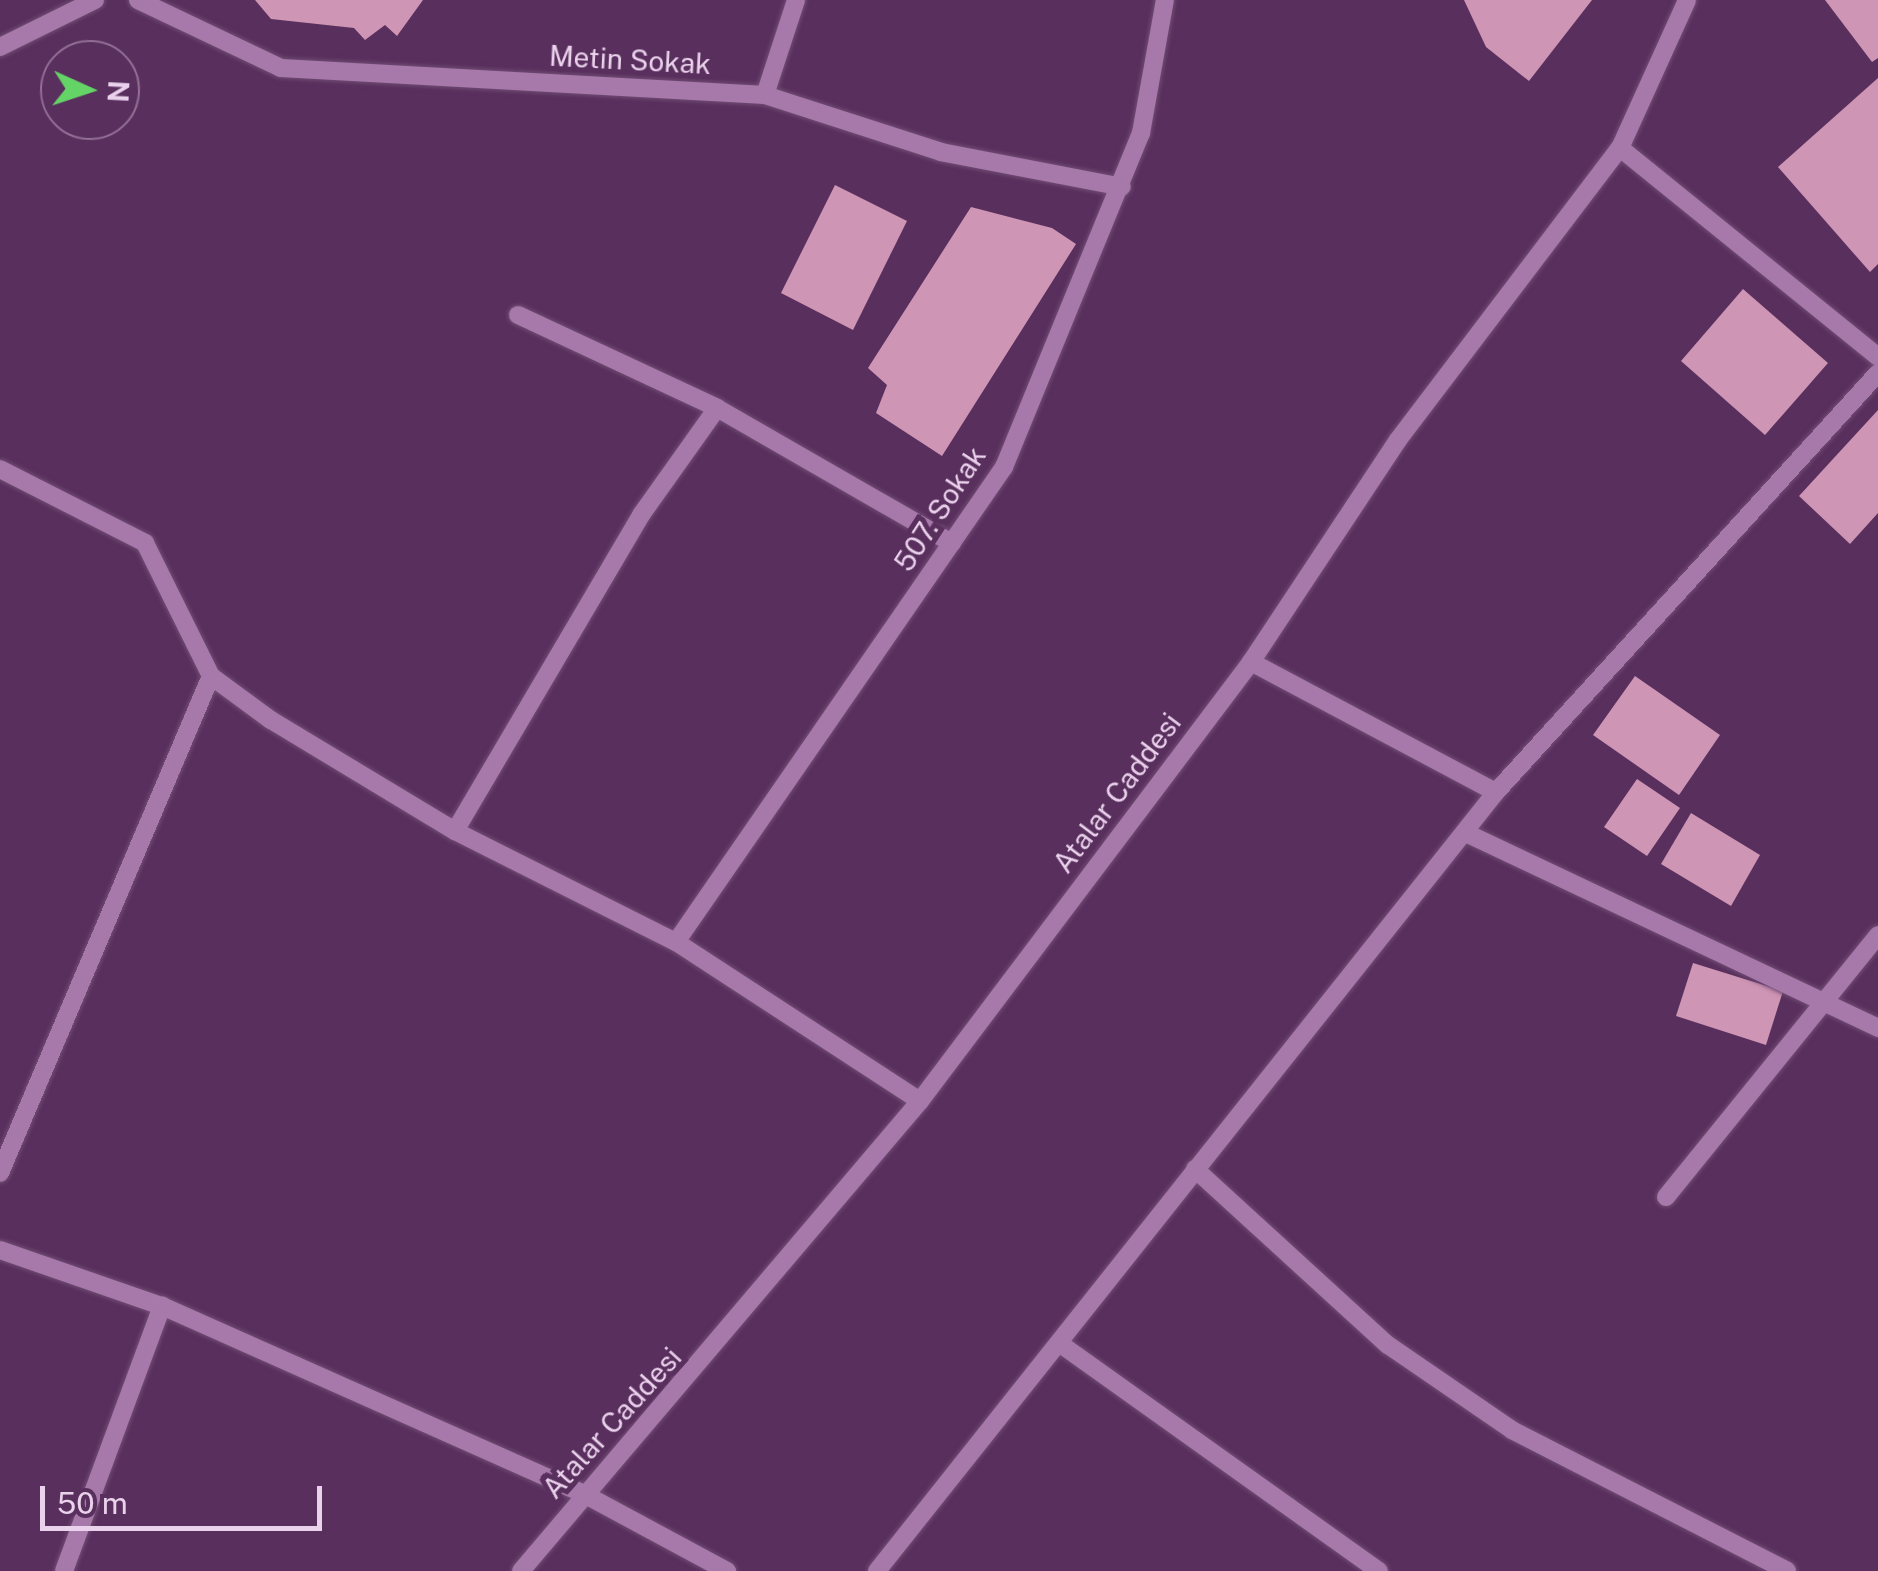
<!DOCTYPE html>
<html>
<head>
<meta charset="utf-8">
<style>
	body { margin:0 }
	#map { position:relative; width:1878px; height:1571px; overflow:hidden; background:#592f5d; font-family:"Public Sans",sans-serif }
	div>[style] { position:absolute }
	.building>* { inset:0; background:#ce95b5 }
	.roads { filter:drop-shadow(0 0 2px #714d74) drop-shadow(0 0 2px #714d74) }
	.minor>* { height:18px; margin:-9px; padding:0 9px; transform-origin:9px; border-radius:9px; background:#a779ab }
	span { translate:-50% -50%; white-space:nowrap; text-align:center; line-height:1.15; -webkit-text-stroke:10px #592f5d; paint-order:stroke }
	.street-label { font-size:28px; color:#ead1ec }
	.north { position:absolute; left:40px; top:40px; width:100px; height:100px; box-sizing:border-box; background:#592f5d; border:2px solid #937096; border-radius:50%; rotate:93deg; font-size:28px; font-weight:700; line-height:40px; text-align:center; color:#ead1ec }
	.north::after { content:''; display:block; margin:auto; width:35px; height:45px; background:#65d467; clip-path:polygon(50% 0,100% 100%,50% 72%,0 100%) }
	.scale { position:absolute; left:40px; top:1486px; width:282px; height:45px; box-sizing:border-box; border:5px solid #ead1ec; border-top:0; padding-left:12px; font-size:30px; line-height:35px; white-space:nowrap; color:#ead1ec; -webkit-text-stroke:8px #592f5d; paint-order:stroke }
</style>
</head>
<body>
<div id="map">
	<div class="building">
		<div style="clip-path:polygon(255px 0,423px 0,397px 36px,385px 25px,365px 40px,354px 28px,271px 19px)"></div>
		<div style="clip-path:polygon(1464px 0,1592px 0,1529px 81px,1486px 47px)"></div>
		<div style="clip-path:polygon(1825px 0,1878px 0,1878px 58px,1872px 62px)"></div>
		<div style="clip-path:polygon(1878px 78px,1878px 264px,1870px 272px,1778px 167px)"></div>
		<div style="clip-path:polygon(835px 185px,907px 221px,853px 330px,781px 293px)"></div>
		<div style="clip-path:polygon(971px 207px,1052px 228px,1076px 244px,942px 456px,876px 413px,887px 385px,868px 368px)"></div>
		<div style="clip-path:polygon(1743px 289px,1828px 363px,1765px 435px,1681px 361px)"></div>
		<div style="clip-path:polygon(1878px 410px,1878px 513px,1850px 544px,1799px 496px)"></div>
		<div style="clip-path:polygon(1635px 676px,1720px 735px,1679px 795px,1593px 735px)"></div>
		<div style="clip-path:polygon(1637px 779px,1680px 808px,1647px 856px,1604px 827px)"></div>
		<div style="clip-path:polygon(1691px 813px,1760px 855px,1731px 906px,1661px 864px)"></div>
		<div style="clip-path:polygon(1693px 963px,1783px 991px,1766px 1045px,1676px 1016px)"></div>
	</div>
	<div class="roads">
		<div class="minor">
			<div style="left:138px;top:0;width:158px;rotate:25.4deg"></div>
			<div style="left:281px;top:68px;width:485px;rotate:3.2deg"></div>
			<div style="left:765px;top:95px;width:185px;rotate:17.9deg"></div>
			<div style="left:941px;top:152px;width:184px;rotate:10.9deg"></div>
			<div style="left:0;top:47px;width:106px;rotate:-26.3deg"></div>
			<div style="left:765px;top:95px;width:100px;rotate:-71.9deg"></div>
			<div style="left:1620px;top:148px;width:332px;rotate:39deg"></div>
			<div style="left:518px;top:315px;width:220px;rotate:25deg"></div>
			<div style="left:0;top:469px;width:163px;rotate:27deg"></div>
			<div style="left:145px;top:543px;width:148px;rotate:63.6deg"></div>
			<div style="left:211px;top:676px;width:74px;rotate:36.3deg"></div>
			<div style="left:271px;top:720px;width:215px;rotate:31.1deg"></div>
			<div style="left:455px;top:831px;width:247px;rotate:26.7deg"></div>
			<div style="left:676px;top:942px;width:291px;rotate:33.1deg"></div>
			<div style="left:1251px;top:662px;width:277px;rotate:28deg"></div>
			<div style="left:455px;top:831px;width:367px;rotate:-59.5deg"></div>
			<div style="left:641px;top:515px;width:131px;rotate:-54.6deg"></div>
			<div style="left:717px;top:408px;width:271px;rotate:29.9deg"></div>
			<div style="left:1466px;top:833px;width:456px;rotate:25.3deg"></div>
			<div style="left:676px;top:942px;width:577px;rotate:-55.37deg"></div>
			<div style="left:1004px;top:467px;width:361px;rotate:-67.7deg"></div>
			<div style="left:1141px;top:133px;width:135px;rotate:-79.8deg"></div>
			<div style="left:1195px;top:1169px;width:261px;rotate:42.4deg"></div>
			<div style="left:1388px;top:1345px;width:150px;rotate:34.4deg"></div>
			<div style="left:1512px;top:1430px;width:309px;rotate:27.1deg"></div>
			<div style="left:0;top:1173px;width:540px;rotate:-67deg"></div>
			<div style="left:1666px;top:1197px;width:337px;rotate:-51deg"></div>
			<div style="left:0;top:1250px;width:171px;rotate:19.1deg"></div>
			<div style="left:162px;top:1306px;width:460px;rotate:24deg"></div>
			<div style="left:582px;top:1493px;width:165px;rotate:28.3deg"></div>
			<div style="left:1059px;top:1343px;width:393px;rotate:35.5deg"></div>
			<div style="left:64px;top:1571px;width:283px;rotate:-69.7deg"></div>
			<div style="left:521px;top:1571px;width:617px;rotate:-49.67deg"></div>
			<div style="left:920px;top:1101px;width:550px;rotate:-52.98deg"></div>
			<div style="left:1251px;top:662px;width:266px;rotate:-56.5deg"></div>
			<div style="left:1398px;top:440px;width:367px;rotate:-52.8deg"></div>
			<div style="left:1620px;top:148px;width:162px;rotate:-65.6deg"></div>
			<div style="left:877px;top:1571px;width:995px;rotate:-51.53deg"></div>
			<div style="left:1496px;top:792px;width:567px;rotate:-47.64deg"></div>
		</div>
	</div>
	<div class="street-label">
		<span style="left:630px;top:60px;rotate:3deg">Metin Sokak</span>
		<span style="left:940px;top:509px;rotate:-57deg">507. Sokak</span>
		<span style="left:1117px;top:793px;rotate:-53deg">Atalar Caddesi</span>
		<span style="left:612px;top:1423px;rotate:-48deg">Atalar Caddesi</span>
	</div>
	<div class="north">N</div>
	<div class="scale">50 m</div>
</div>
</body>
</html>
